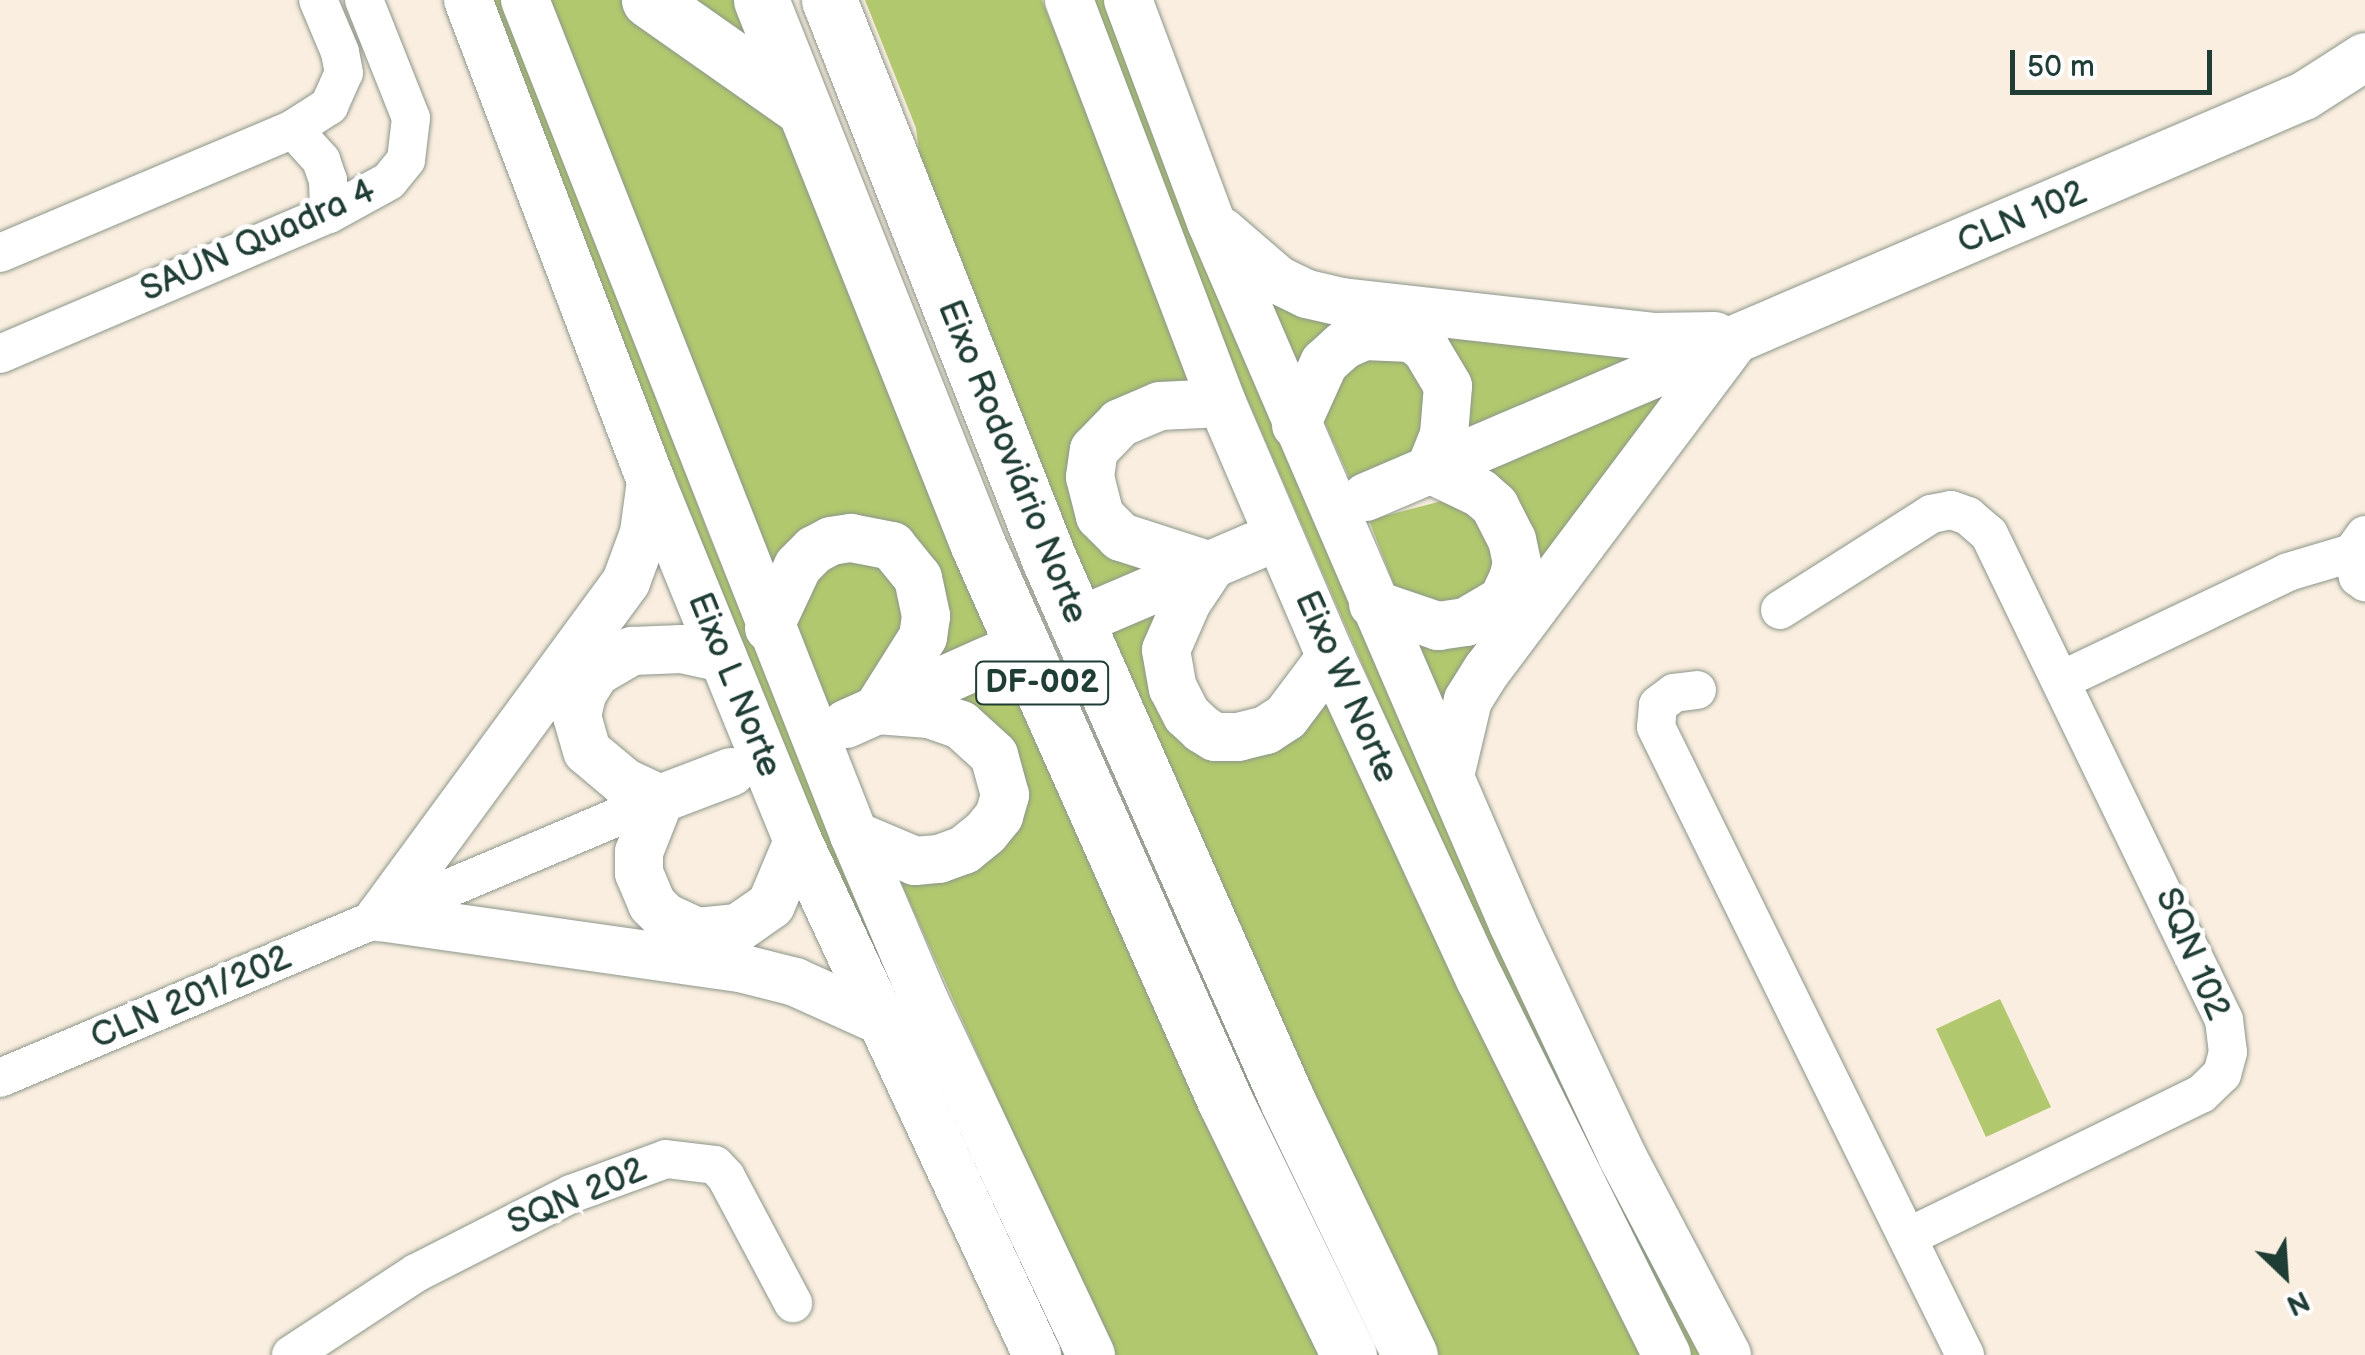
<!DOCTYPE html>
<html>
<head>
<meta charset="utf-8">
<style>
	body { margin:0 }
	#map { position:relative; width:2365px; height:1355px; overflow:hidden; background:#f9eedf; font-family:"Balsamiq Sans",sans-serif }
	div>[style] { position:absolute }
	.green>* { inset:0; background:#b1c86e }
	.major-tunnel>* { height:48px; margin-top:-24px; transform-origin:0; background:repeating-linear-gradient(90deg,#cdcbbd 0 48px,transparent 0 72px) }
	.roads { filter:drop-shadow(0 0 2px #8c968a) drop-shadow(0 0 2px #8c968a) }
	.minor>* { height:38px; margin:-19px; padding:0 19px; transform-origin:19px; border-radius:19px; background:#fff }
	.major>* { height:48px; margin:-24px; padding:0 24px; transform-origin:24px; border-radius:24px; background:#fff }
	.highway>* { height:55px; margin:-27.5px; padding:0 27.5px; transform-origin:27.5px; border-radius:27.5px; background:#fff }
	span { translate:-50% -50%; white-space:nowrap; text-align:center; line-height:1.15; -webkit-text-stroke:10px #fff; paint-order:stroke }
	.shield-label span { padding:2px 8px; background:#fff; border:2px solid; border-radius:8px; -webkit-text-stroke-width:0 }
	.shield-label { font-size:32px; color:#1f3d34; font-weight:700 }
	.street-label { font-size:35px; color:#1f3d34 }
	.north { position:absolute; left:2235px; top:1225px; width:100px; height:100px; -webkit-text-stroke:8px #fff; paint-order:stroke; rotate:155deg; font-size:28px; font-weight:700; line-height:40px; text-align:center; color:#1f3d34 }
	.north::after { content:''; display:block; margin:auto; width:35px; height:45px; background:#1f3d34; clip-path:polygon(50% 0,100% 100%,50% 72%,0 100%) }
	.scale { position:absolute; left:2010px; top:50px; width:202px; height:45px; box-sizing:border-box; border:5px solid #1f3d34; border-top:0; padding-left:12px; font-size:30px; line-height:35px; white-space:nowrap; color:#1f3d34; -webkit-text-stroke:8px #fff; paint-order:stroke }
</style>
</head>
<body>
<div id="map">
	<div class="green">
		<div style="clip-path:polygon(485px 0,509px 0,709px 535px,790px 728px,1074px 1355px,1053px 1355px,837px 887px)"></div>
		<div style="clip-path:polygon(541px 0,750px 0,996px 642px,920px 676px,898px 537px,778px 580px)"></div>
		<div style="clip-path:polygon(865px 0,1042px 0,1202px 401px,1083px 471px,1183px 565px,1090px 603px,925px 197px,916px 128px)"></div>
		<div style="clip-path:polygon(1090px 0,1114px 0,1710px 1355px,1689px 1355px,1468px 907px,1204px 300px)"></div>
		<div style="clip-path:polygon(1250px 274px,1672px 356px,1456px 448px,1470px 397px,1469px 375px,1459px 358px,1418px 331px,1305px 389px)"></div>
		<div style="clip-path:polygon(1419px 350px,1434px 443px,1355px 490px,1324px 421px,1322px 401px,1344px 363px)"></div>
		<div style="clip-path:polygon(1683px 384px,1450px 741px,1412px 630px,1511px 610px,1470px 476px)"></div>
		<div style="clip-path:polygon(1457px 497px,1503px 529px,1483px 606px,1406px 600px,1394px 585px,1369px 520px)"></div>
		<div style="clip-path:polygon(864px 549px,916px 607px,876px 681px,828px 712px,793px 617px,809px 576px)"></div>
		<div style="clip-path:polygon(1184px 597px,1169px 612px,1203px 736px,1324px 683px,1413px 894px,1470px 984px,1665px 1355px,1439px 1355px,1331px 1137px,1103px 634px)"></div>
		<div style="clip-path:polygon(1010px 673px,1328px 1355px,1112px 1355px,894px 867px,1012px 818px,927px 706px)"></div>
		<div style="clip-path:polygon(2000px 999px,2051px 1107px,1986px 1137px,1936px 1029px)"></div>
	</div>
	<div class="major-tunnel">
		<div style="left:1255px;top:546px;width:121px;rotate:-23.8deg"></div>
	</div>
	<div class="roads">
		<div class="minor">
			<div style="left:293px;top:129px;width:42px;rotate:47.9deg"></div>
			<div style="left:321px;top:160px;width:21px;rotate:71deg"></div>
			<div style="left:328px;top:180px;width:34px;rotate:88deg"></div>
			<div style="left:0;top:253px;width:318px;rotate:-22.9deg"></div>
			<div style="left:293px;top:129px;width:43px;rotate:-32.6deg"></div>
			<div style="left:329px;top:106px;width:36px;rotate:-66deg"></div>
			<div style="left:344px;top:73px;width:21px;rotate:-101deg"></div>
			<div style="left:340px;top:52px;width:56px;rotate:-112.9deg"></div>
			<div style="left:0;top:354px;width:358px;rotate:-23.1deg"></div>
			<div style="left:329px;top:214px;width:68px;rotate:-28.8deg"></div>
			<div style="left:389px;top:181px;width:27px;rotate:-51deg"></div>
			<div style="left:406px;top:160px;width:42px;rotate:-83.2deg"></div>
			<div style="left:411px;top:118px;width:127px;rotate:-111.7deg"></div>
			<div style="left:2365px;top:535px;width:22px;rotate:126deg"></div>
			<div style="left:2352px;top:553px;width:25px;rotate:76deg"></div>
			<div style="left:2358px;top:577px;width:9px;rotate:36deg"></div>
			<div style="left:1780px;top:610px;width:179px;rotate:-32.4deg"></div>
			<div style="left:1931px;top:514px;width:20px;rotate:-11deg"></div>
			<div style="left:1951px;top:510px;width:18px;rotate:19deg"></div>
			<div style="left:1968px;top:516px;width:28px;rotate:41deg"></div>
			<div style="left:1989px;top:534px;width:540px;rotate:64.19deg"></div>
			<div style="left:2224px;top:1020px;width:32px;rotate:83deg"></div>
			<div style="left:2228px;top:1052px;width:23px;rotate:105deg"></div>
			<div style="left:2222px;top:1074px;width:29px;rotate:136deg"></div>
			<div style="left:2201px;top:1094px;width:326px;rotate:154deg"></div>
			<div style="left:2062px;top:680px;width:250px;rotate:-25.5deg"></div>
			<div style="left:2288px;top:572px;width:67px;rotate:-16.5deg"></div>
			<div style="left:1697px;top:690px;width:23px;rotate:173deg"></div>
			<div style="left:1674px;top:693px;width:20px;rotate:143deg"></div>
			<div style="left:1658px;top:705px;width:22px;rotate:95deg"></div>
			<div style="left:1656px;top:727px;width:700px;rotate:63.8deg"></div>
			<div style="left:0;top:1078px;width:717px;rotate:-22.92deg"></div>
			<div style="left:291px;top:1355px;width:149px;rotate:-33.3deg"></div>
			<div style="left:416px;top:1273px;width:174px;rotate:-27deg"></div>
			<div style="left:571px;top:1194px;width:101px;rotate:-20.2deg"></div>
			<div style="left:666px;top:1159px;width:49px;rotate:7deg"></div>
			<div style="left:715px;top:1165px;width:16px;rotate:47deg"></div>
			<div style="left:726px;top:1177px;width:143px;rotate:62deg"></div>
		</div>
		<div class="major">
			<div style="left:468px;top:0;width:515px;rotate:69.17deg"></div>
			<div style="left:651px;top:481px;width:389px;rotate:67.8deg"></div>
			<div style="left:798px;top:841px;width:567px;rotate:65.06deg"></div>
			<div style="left:525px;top:0;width:897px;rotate:68.49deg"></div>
			<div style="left:854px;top:835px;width:179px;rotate:67deg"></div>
			<div style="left:924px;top:1000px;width:392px;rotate:64.8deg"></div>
			<div style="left:1069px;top:0;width:431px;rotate:69.2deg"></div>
			<div style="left:1222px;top:403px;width:276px;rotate:66.8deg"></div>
			<div style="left:1331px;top:657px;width:355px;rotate:65.2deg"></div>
			<div style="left:1480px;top:979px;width:420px;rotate:63.6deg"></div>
			<div style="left:1128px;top:0;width:237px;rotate:69.5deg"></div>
			<div style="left:1211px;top:222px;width:764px;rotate:66.72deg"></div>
			<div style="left:1513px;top:924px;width:256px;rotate:64.8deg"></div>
			<div style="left:1622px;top:1156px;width:225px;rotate:62.2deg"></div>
			<div style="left:1221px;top:231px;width:75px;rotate:40.7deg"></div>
			<div style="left:1278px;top:280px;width:32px;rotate:26deg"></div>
			<div style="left:1307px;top:294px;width:36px;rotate:13deg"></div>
			<div style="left:1342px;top:302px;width:313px;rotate:6.4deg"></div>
			<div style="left:1653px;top:337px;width:62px;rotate:-0.9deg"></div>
			<div style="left:1296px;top:425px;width:68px;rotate:-65.7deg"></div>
			<div style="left:1324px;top:363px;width:27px;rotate:-42deg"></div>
			<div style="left:1344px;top:345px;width:22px;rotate:-24deg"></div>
			<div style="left:1364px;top:336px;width:48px;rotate:2.4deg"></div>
			<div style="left:1412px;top:338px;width:18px;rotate:38deg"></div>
			<div style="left:1426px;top:349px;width:43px;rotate:59.3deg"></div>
			<div style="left:1448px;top:386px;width:49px;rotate:94.7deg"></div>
			<div style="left:1444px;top:435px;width:37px;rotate:112deg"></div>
			<div style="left:651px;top:481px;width:52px;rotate:97.7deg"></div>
			<div style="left:644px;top:533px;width:52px;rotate:110.2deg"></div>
			<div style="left:626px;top:582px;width:416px;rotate:126.3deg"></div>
			<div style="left:380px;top:917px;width:368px;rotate:8.1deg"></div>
			<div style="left:744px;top:969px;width:53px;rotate:14.3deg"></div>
			<div style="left:795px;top:982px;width:92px;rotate:24.3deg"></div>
			<div style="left:1366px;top:497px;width:1020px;rotate:-23.15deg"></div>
			<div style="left:2304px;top:96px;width:72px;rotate:-32.6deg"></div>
			<div style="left:1211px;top:566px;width:43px;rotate:123.7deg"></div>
			<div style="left:1187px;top:602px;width:52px;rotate:113.6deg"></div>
			<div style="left:1166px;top:650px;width:39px;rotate:80deg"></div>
			<div style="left:1173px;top:688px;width:30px;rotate:63deg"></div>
			<div style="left:1187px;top:715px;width:21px;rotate:43deg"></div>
			<div style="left:1202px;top:729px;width:15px;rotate:32deg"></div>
			<div style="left:1215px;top:737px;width:23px"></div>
			<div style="left:1238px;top:737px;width:29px;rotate:-14deg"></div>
			<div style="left:1266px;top:730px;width:24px;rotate:-33deg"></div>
			<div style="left:1286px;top:717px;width:75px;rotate:-53.1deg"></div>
			<div style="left:1211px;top:566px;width:95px;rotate:-162.1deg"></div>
			<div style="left:1121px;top:537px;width:30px;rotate:-135deg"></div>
			<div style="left:1100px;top:516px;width:40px;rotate:-104.4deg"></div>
			<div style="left:1090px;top:477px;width:27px;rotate:-82deg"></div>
			<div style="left:1094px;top:450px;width:37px;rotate:-46deg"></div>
			<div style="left:1120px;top:423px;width:43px;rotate:-23deg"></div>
			<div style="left:1160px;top:406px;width:62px;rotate:-2.8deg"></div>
			<div style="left:1373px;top:604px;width:69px;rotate:18.7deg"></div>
			<div style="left:1438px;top:626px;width:28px;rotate:-8deg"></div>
			<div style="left:1466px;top:622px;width:43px;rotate:-30.7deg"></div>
			<div style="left:1503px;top:600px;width:23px;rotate:-65deg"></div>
			<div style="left:1513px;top:579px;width:16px;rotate:-76deg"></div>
			<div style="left:1517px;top:563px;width:24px;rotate:-102deg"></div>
			<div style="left:1512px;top:540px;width:38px;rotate:-117deg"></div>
			<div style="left:1495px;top:506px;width:20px;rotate:-139deg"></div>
			<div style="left:1480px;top:493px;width:55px;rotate:-154.4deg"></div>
			<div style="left:1098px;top:613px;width:171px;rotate:-23.1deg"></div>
			<div style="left:769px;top:628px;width:68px;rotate:-64.9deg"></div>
			<div style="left:798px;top:566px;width:23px;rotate:-45deg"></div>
			<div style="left:814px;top:550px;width:19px;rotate:-28deg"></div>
			<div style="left:831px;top:541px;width:20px;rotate:-9deg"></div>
			<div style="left:851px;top:538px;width:42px;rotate:11deg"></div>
			<div style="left:892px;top:546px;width:41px;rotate:50.9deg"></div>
			<div style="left:918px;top:578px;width:39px;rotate:78deg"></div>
			<div style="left:926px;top:616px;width:21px;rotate:98deg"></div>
			<div style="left:923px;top:637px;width:86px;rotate:122.2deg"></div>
			<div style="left:846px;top:724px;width:164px;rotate:-24.1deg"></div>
			<div style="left:731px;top:772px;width:76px;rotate:159.2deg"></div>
			<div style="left:660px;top:799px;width:57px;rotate:111.6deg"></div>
			<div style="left:639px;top:852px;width:21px;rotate:90deg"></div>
			<div style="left:639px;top:873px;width:34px;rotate:67deg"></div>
			<div style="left:652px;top:904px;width:18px;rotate:45deg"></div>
			<div style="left:665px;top:917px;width:35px;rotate:25deg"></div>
			<div style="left:697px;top:932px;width:41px;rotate:-5.6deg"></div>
			<div style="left:738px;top:928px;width:40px;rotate:-34.9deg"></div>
			<div style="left:771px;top:905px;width:69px;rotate:-67.1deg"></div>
			<div style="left:1450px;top:776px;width:78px;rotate:-76.7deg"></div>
			<div style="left:1468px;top:700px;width:36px;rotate:-58deg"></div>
			<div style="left:1487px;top:670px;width:410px;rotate:-53.1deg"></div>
			<div style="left:660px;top:799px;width:40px;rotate:-155deg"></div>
			<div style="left:624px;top:782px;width:48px;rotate:-140deg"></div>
			<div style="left:587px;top:751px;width:36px;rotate:-106deg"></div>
			<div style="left:577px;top:716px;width:23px;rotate:-77deg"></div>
			<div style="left:582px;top:694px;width:26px;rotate:-58deg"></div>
			<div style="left:596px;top:672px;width:42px;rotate:-30.3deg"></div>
			<div style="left:632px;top:651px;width:50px;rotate:-2.3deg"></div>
			<div style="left:682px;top:649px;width:42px;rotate:12.4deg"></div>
			<div style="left:854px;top:835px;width:66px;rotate:23.1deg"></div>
			<div style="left:915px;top:861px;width:24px;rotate:-5deg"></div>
			<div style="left:939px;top:859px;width:27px;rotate:-20deg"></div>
			<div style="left:964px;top:850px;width:28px;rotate:-39deg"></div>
			<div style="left:986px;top:832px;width:21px;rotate:-51deg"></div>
			<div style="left:999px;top:816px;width:22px;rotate:-74deg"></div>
			<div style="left:1005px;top:795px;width:41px;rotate:-105.4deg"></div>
			<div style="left:994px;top:755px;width:45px;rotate:-137.7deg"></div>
			<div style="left:961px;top:725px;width:34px;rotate:-161deg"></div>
			<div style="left:929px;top:714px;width:52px;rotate:-175.6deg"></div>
		</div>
		<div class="highway">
			<div style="left:649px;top:0;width:189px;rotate:35.1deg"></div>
			<div style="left:761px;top:0;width:587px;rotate:68.29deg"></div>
			<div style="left:978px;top:545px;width:608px;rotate:66.05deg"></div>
			<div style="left:1225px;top:1101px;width:283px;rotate:64deg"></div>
			<div style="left:829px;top:0;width:601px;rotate:68.52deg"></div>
			<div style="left:1049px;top:559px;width:593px;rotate:66.24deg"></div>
			<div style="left:1288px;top:1102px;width:281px;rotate:64.3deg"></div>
		</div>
	</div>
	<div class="shield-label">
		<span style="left:1042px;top:683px">DF-002</span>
	</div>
	<div class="street-label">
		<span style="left:2022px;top:218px;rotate:-23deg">CLN 102</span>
		<span style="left:258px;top:241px;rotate:-24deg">SAUN Quadra 4</span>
		<span style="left:1012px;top:462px;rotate:68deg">Eixo Rodoviário Norte</span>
		<span style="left:734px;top:685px;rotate:68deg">Eixo L Norte</span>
		<span style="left:1346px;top:687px;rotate:66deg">Eixo W Norte</span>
		<span style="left:2192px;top:954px;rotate:67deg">SQN 102</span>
		<span style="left:191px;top:998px;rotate:-23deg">CLN 201/202</span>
		<span style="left:577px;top:1197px;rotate:-23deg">SQN 202</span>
	</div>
	<div class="north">N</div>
	<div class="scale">50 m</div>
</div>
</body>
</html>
